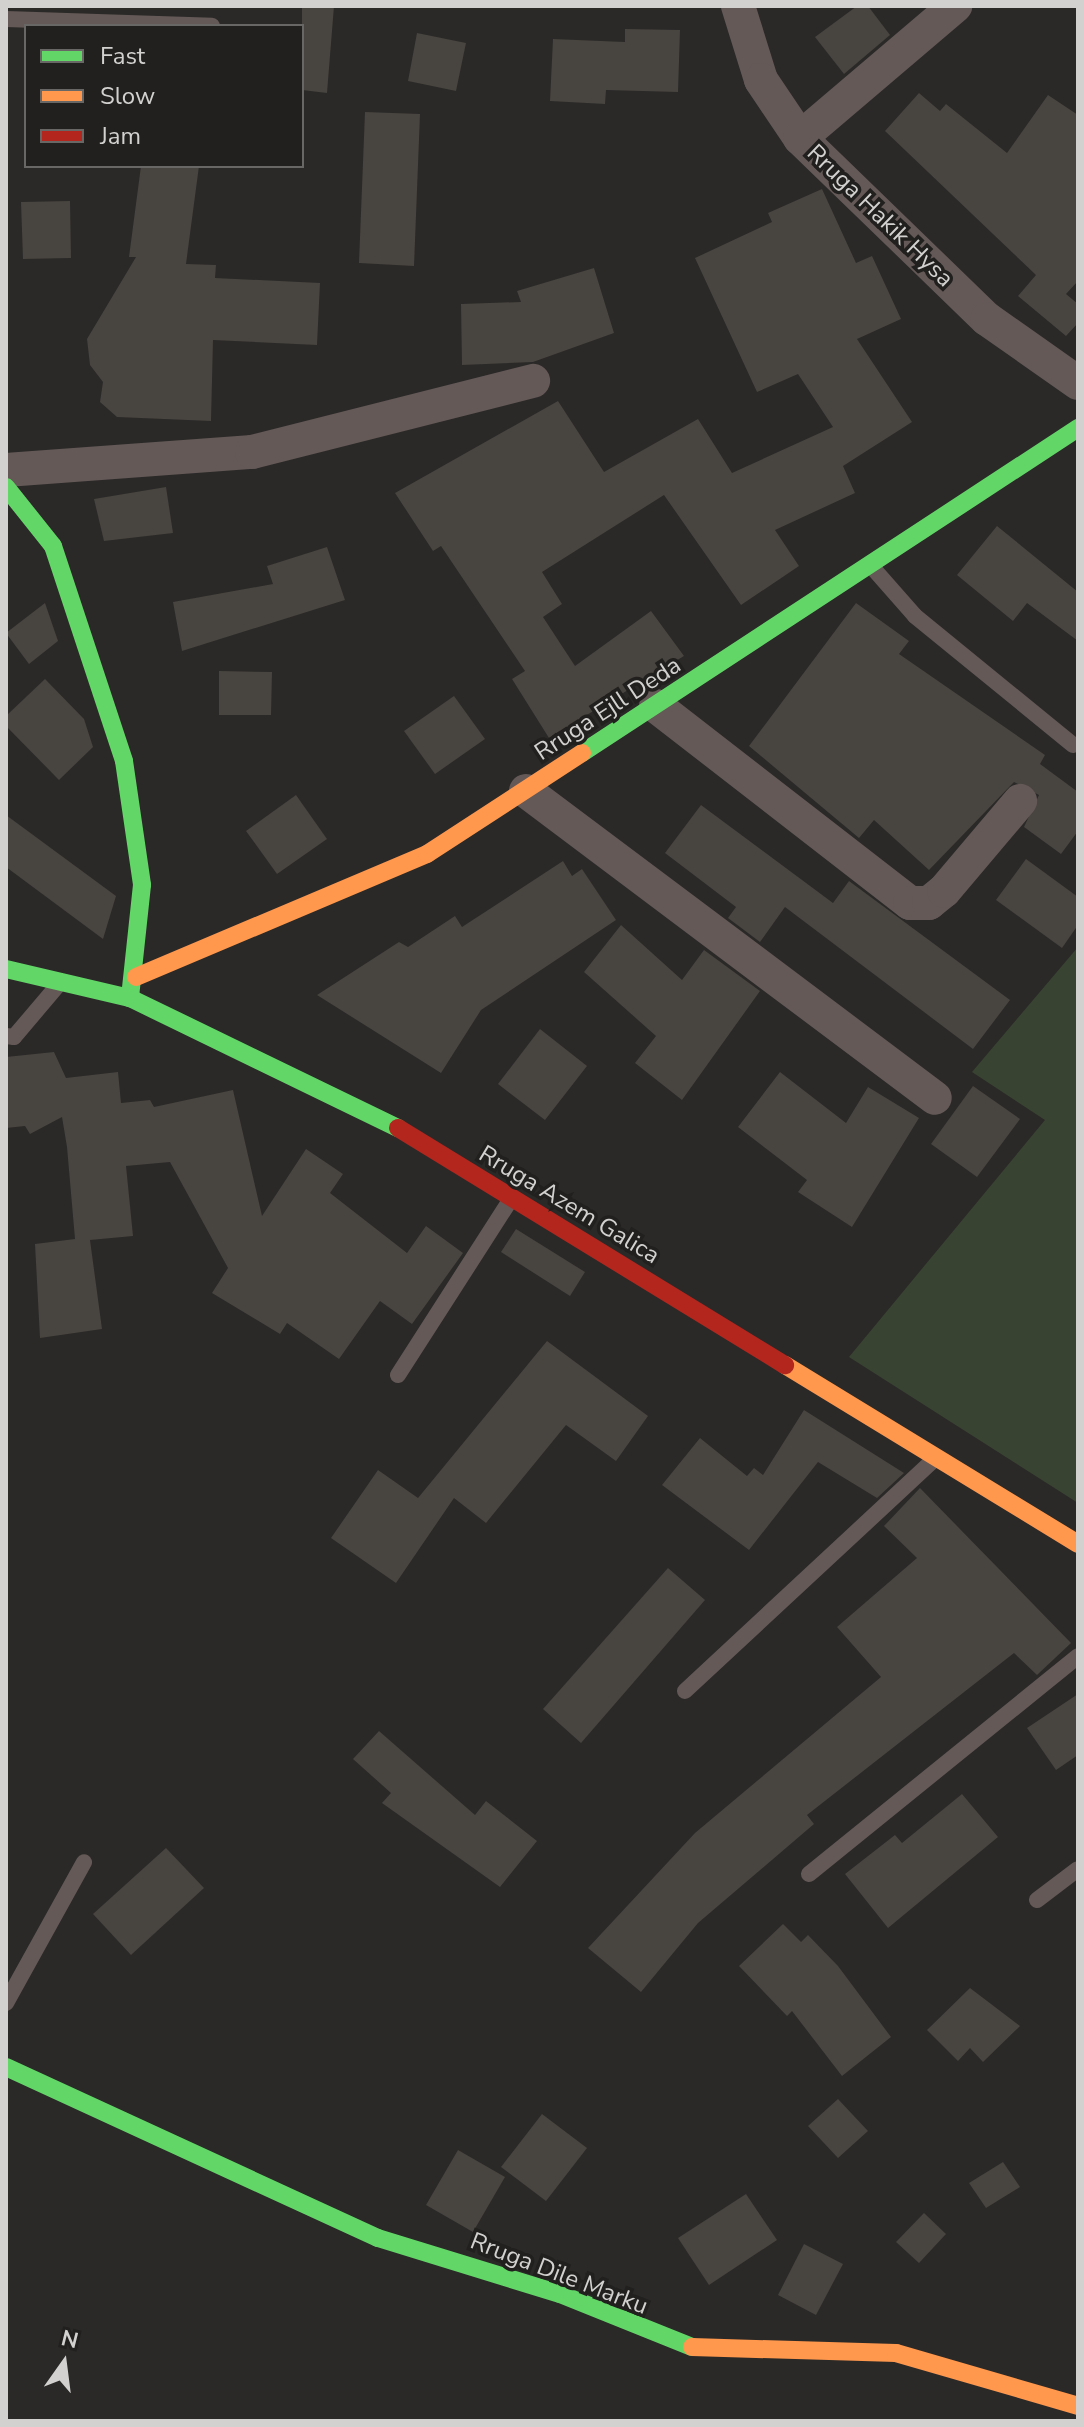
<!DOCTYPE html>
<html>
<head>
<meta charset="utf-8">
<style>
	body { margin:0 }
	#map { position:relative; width:1084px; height:2427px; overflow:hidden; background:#2a2928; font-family:"Nunito Sans",sans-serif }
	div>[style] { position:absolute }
	.green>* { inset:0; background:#394332 }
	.building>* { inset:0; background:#48443f }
	.lane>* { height:16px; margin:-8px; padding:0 8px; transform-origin:8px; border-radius:8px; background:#645957 }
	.street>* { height:34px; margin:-17px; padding:0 17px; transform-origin:17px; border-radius:17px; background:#645957 }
	.fast>* { height:18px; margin:-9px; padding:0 9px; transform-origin:9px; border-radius:9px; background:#63d668 }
	.slow>* { height:18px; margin:-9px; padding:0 9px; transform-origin:9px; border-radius:9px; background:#ff974d }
	.jam>* { height:18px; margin:-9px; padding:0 9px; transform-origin:9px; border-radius:9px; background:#b3261e }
	span { translate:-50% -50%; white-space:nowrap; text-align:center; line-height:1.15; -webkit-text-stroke:7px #21201e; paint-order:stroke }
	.street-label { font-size:24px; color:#d3d1d0 }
	.frame { position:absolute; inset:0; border:8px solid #d3d1d0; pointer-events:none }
	.legend { position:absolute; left:24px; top:24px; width:280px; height:144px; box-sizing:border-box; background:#21201e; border:2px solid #686765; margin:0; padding:10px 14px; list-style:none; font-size:24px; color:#d3d1d0 }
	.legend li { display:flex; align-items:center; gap:16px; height:40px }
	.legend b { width:40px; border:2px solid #686765 }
	.north { position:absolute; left:24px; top:2323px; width:80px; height:80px; -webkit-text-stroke:6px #21201e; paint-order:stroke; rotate:14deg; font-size:22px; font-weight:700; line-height:32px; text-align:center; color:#d3d1d0 }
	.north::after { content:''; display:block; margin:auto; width:28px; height:36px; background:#d3d1d0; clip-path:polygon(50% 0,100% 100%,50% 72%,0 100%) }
</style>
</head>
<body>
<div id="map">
	<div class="green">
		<div style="clip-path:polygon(1078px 947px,1078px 1503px,849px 1357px,1045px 1120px,972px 1072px)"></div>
	</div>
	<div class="building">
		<div style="clip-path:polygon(302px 6px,334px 6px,327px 93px,302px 90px)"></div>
		<div style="clip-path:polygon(857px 6px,868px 6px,890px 35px,844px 74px,815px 37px)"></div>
		<div style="clip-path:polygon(625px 29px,680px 30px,678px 92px,606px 90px,605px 104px,550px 101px,553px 39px,625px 42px)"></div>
		<div style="clip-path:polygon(417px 33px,466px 43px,456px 91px,408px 81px)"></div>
		<div style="clip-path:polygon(919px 93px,940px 111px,946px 104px,1007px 153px,1048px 95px,1078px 115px,1078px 281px,1066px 294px,1078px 304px,1078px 323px,1066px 336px,1018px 296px,1036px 275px,885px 131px)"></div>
		<div style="clip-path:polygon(365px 112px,420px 114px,414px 266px,359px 263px)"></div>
		<div style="clip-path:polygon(141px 166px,199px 166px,186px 264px,216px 265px,215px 278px,320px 283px,317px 345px,213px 340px,211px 421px,117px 417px,100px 402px,103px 382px,90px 365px,87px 339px,136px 257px,129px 257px)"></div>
		<div style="clip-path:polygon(822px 189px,856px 263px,872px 256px,901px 319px,857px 339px,912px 422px,843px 466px,855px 493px,775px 530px,799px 566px,741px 605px,664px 495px,542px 572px,562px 604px,543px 617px,575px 666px,651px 611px,684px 656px,549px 738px,512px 679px,525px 671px,441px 546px,433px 551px,395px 493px,558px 401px,604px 472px,698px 419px,732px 473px,833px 427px,798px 374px,757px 392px,695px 258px,772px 222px,768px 213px)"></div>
		<div style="clip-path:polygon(70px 201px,71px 258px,23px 259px,21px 202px)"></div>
		<div style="clip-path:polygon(594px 268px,614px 333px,533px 362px,462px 365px,461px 304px,521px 302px,517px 291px)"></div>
		<div style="clip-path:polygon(166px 487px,173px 533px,104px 541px,94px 499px)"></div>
		<div style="clip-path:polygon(997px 526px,1078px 592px,1078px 641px,1027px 603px,1013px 621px,957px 575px)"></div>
		<div style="clip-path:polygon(327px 547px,345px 600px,182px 651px,173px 602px,273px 584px,267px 566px)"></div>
		<div style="clip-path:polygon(45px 603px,58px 641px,29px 664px,6px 633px)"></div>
		<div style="clip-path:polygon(856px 603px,909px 641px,899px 654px,1045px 755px,1040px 764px,1078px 792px,1078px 831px,1061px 854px,1024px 827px,1039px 795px,1014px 782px,929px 870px,874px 820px,859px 838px,749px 746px)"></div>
		<div style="clip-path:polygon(219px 671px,272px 672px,271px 715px,219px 715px)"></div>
		<div style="clip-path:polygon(45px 679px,84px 719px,93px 747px,59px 780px,6px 726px,6px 716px)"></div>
		<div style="clip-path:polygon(454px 696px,485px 739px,435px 774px,404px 731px)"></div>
		<div style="clip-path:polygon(296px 795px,327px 839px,277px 874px,246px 831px)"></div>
		<div style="clip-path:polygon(701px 805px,833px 903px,849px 881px,1010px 1000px,973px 1049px,785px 907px,760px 942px,728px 918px,736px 907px,665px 853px)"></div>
		<div style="clip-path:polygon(6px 815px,116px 896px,103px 939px,6px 867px)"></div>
		<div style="clip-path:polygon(1026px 859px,1078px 897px,1078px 925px,1062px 948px,996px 900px)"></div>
		<div style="clip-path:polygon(563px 861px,572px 876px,582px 869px,616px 920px,481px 1010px,441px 1073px,317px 995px,399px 942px,408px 947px,455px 916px,462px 927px)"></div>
		<div style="clip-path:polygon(621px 925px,682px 980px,704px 950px,760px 991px,682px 1100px,635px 1063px,656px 1036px,584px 972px)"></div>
		<div style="clip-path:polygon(540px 1029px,587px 1066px,545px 1120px,498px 1084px)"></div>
		<div style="clip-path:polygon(54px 1052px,66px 1078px,118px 1072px,121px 1103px,150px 1100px,154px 1107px,233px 1090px,262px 1216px,306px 1149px,343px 1174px,330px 1193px,407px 1253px,426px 1226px,463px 1253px,412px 1324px,380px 1301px,339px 1359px,287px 1323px,280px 1334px,212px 1293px,228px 1268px,170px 1162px,126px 1166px,133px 1236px,90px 1240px,102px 1329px,40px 1338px,35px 1244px,75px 1239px,67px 1147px,62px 1117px,30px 1134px,25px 1126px,6px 1128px,6px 1057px)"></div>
		<div style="clip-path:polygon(780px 1072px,846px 1123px,868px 1087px,919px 1118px,852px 1227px,798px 1192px,807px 1180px,738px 1127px)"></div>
		<div style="clip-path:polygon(973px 1086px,1020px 1119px,977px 1177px,931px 1144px)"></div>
		<div style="clip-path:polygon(516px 1229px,585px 1272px,570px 1296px,501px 1252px)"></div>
		<div style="clip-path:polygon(547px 1341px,648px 1416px,616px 1461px,566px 1425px,486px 1523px,454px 1498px,396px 1583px,331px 1538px,378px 1470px,418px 1498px)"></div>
		<div style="clip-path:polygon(804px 1410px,904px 1473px,877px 1498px,818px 1462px,749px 1550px,662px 1485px,700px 1438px,747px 1476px,754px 1468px,763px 1475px)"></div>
		<div style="clip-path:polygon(920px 1488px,1071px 1643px,1037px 1675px,1014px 1653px,807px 1815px,814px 1824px,698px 1923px,641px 1992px,588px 1948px,695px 1833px,881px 1677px,837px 1627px,917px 1558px,884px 1526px)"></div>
		<div style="clip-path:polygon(668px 1568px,705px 1600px,581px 1743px,543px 1709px)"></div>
		<div style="clip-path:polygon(1078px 1694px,1078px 1755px,1056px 1770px,1027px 1728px)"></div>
		<div style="clip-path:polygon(379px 1731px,475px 1815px,486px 1801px,537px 1841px,500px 1887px,382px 1803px,391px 1793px,353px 1759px)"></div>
		<div style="clip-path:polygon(962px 1794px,998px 1837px,888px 1928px,845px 1874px,895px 1835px,902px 1843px)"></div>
		<div style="clip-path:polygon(166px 1848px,204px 1888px,131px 1955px,93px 1914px)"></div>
		<div style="clip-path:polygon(783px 1924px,801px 1942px,808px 1935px,838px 1966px,891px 2037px,842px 2076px,792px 2011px,787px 2016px,739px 1966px)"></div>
		<div style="clip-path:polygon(970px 1988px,1020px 2026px,983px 2062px,970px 2048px,958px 2061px,927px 2030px)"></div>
		<div style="clip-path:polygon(838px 2099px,868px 2131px,838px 2158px,808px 2126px)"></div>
		<div style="clip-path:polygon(542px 2114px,587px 2148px,546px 2201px,501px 2167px)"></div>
		<div style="clip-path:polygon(458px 2150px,505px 2177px,473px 2232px,426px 2205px)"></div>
		<div style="clip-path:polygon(1003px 2162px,1020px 2187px,986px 2208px,969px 2183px)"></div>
		<div style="clip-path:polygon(746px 2194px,777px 2240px,709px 2285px,678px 2238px)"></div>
		<div style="clip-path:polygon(924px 2213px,946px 2234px,919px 2263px,896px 2242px)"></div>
		<div style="clip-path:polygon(804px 2244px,843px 2264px,816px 2315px,778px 2295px)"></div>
	</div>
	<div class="lane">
		<div style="left:6px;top:19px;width:206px;rotate:1.9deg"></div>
		<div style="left:872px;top:567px;width:65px;rotate:48.7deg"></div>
		<div style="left:915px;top:616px;width:204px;rotate:39.2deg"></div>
		<div style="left:6px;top:1036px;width:8px;rotate:7deg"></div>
		<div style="left:14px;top:1037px;width:70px;rotate:-49.7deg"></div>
		<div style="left:398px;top:1375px;width:209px;rotate:-57.3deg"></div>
		<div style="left:685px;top:1691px;width:342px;rotate:-42.9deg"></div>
		<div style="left:809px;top:1874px;width:346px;rotate:-39deg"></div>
		<div style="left:1037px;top:1900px;width:51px;rotate:-37.1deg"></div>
		<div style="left:6px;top:2003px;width:161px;rotate:-61deg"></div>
	</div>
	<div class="street">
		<div style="left:738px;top:6px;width:77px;rotate:72.7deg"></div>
		<div style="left:761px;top:80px;width:70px;rotate:56.1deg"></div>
		<div style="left:800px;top:138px;width:260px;rotate:44.1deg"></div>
		<div style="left:987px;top:319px;width:111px;rotate:35.1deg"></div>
		<div style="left:800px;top:138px;width:204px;rotate:-40.4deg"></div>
		<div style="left:6px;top:470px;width:247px;rotate:-4.2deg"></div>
		<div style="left:252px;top:452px;width:290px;rotate:-14.2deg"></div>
		<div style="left:656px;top:706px;width:321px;rotate:37.8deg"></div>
		<div style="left:910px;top:903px;width:19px"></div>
		<div style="left:929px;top:903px;width:19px;rotate:-39deg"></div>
		<div style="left:944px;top:891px;width:118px;rotate:-49.8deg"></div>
		<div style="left:526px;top:791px;width:511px;rotate:36.89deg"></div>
	</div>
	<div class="fast">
		<div style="left:6px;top:487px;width:75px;rotate:51.5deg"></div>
		<div style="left:53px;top:546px;width:226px;rotate:71.7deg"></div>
		<div style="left:124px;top:761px;width:125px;rotate:81.7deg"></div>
		<div style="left:142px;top:885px;width:114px;rotate:96.1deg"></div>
		<div style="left:582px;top:753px;width:593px;rotate:-33.23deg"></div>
		<div style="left:6px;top:969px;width:127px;rotate:13.2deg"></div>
		<div style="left:130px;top:998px;width:298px;rotate:25.9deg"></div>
		<div style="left:6px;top:2067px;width:409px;rotate:24.7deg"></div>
		<div style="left:378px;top:2238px;width:190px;rotate:17.1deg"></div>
		<div style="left:560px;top:2294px;width:142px;rotate:21.9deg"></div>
	</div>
	<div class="slow">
		<div style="left:136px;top:977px;width:316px;rotate:-22.9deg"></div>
		<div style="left:427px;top:854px;width:185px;rotate:-33.1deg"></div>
		<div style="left:785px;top:1365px;width:343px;rotate:31.4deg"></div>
		<div style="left:692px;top:2347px;width:204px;rotate:1.7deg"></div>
		<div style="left:896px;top:2353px;width:190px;rotate:16.2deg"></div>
	</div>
	<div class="jam">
		<div style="left:398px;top:1128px;width:454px;rotate:31.5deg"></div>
	</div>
	<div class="street-label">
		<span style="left:880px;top:216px;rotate:44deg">Rruga Hakik Hysa</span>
		<span style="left:608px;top:709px;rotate:-33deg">Rruga Ejll Deda</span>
		<span style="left:569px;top:1205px;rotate:31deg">Rruga Azem Galica</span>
		<span style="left:559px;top:2274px;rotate:21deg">Rruga Dile Marku</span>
	</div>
	<div class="frame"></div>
	<ul class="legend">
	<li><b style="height:10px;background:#63d668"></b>Fast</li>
	<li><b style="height:10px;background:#ff974d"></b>Slow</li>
	<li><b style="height:10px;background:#b3261e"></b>Jam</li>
	</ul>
	<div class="north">N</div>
</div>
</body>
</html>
